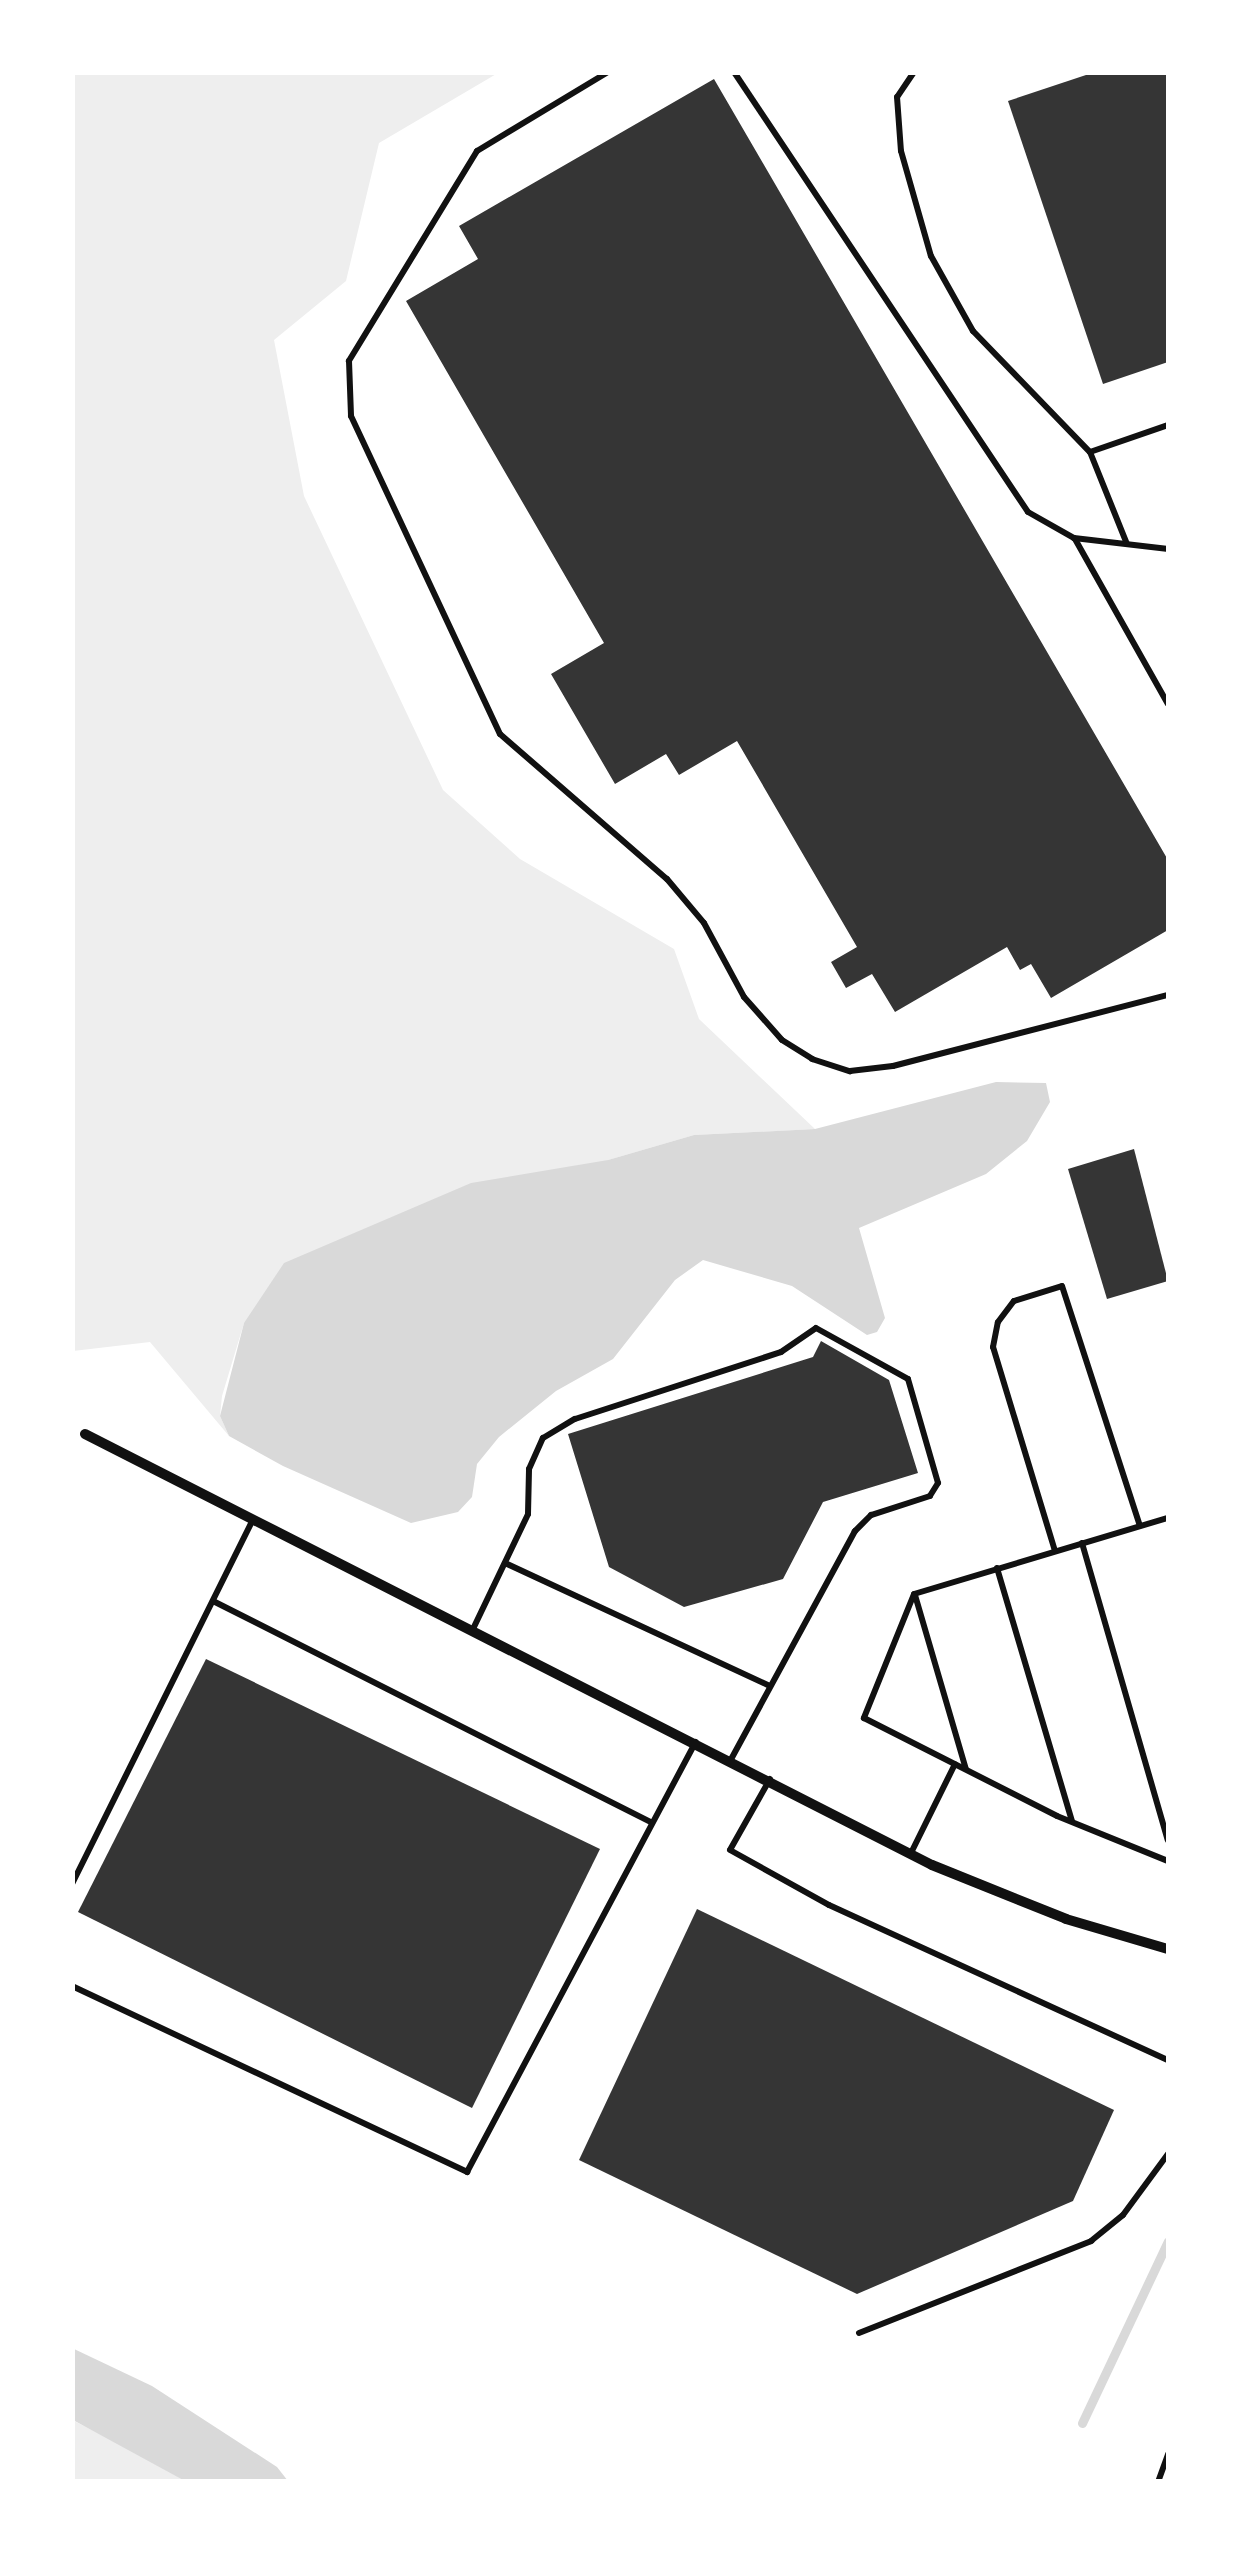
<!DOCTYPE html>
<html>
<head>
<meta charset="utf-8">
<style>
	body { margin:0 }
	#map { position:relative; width:1241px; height:2554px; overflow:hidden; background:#fff; font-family:Jost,sans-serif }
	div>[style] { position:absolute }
	.green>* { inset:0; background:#eee }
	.water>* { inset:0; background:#d9d9d9 }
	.stream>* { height:9px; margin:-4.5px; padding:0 4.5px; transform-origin:4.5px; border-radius:4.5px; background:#d9d9d9 }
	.building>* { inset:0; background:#353535 }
	.service>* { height:6px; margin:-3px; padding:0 3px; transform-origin:3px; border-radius:3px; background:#111 }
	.minor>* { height:10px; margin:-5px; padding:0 5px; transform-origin:5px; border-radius:5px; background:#111 }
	span { translate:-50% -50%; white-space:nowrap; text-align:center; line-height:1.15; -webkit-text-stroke:8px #fff; paint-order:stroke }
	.frame { position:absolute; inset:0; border:75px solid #fff; pointer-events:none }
</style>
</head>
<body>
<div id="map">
	<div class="green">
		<div style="clip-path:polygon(72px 73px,498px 73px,379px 143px,346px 281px,274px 340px,304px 496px,443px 790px,520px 859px,674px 949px,699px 1019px,815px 1129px,694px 1135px,608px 1160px,244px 1323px,222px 1396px,220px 1416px,229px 1436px,150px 1342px,73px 1351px)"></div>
		<div style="clip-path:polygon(72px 2420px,156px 2462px,185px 2481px,73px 2481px)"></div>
	</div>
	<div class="water">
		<div style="clip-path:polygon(996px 1082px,1046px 1083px,1050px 1102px,1027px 1141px,986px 1174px,859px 1228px,885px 1318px,877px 1332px,867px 1335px,792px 1286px,703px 1260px,675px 1280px,613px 1359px,556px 1391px,499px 1437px,477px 1464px,472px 1497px,458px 1512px,411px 1523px,283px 1466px,229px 1436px,220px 1416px,244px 1323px,284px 1263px,471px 1183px,608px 1160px,694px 1135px,815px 1129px)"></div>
		<div style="clip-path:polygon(72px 2348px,152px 2386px,277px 2467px,288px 2481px,185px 2481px,73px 2420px)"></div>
	</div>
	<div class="stream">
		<div style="left:1082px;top:2423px;width:201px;rotate:-64.7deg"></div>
	</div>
	<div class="building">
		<div style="clip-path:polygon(1095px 72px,1168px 72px,1168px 362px,1103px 384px,1008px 101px)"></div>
		<div style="clip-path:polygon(714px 79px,1168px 860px,1168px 930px,1051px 998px,1031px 964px,1020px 970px,1007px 947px,895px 1012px,872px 974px,846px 988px,831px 962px,857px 947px,737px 741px,679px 775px,666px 754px,615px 784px,551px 674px,604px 643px,406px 301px,478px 259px,459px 226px)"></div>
		<div style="clip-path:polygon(1134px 1149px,1168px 1281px,1107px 1299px,1068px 1169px)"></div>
		<div style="clip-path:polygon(821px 1341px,889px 1380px,918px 1473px,823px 1502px,783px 1579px,684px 1607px,609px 1567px,568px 1434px,813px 1357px)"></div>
		<div style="clip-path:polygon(206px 1659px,600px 1849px,472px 2108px,78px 1912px)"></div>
		<div style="clip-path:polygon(697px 1909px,1114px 2110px,1073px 2201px,857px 2294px,579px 2160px)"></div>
	</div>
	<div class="service">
		<div style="left:608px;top:72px;width:153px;rotate:148.9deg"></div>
		<div style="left:477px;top:151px;width:246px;rotate:121.4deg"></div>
		<div style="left:349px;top:361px;width:55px;rotate:87.9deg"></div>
		<div style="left:351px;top:416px;width:351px;rotate:64.9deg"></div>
		<div style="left:500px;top:734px;width:221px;rotate:41deg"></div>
		<div style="left:667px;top:879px;width:57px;rotate:49.9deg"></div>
		<div style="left:704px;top:923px;width:84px;rotate:61.6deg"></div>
		<div style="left:744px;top:997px;width:57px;rotate:48.5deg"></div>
		<div style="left:782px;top:1040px;width:36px;rotate:32deg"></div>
		<div style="left:812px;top:1059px;width:40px;rotate:18deg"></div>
		<div style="left:850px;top:1071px;width:43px;rotate:-6.6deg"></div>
		<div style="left:893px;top:1066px;width:284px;rotate:-14.5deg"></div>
		<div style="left:734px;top:72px;width:529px;rotate:56.25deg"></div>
		<div style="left:1028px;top:512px;width:53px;rotate:29.5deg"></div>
		<div style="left:1074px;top:538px;width:95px;rotate:6.7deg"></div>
		<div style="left:914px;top:72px;width:30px;rotate:124deg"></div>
		<div style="left:897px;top:97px;width:54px;rotate:85.8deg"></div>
		<div style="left:901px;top:151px;width:109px;rotate:74.1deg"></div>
		<div style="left:931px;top:256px;width:86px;rotate:60.8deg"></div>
		<div style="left:973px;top:331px;width:168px;rotate:46deg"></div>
		<div style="left:1090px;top:452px;width:99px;rotate:68.1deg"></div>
		<div style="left:1090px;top:452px;width:83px;rotate:-19.1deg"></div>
		<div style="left:1075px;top:539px;width:189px;rotate:60.6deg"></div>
		<div style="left:1082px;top:1543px;width:309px;rotate:73.9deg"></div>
		<div style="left:1055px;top:1551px;width:213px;rotate:-106.9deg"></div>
		<div style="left:993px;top:1347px;width:25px;rotate:-79deg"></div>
		<div style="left:998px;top:1322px;width:26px;rotate:-53deg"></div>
		<div style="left:1014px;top:1301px;width:50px;rotate:-17.4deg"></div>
		<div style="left:1062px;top:1286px;width:252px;rotate:72deg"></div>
		<div style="left:505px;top:1563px;width:292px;rotate:24.9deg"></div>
		<div style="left:997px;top:1568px;width:264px;rotate:73.5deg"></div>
		<div style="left:914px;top:1594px;width:134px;rotate:112deg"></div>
		<div style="left:864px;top:1718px;width:216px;rotate:26.9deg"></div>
		<div style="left:1057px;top:1816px;width:120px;rotate:22.1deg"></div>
		<div style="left:914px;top:1594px;width:265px;rotate:-16.7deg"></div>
		<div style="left:915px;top:1595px;width:181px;rotate:73.7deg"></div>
		<div style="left:213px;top:1601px;width:490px;rotate:26.8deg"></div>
		<div style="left:473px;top:1629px;width:127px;rotate:-64.4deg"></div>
		<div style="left:528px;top:1514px;width:45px;rotate:-88.7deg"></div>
		<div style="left:529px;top:1469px;width:34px;rotate:-66deg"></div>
		<div style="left:543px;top:1438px;width:37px;rotate:-31deg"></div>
		<div style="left:575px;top:1419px;width:217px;rotate:-18deg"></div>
		<div style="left:781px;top:1352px;width:42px;rotate:-34.4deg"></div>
		<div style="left:816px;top:1328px;width:105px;rotate:29deg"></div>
		<div style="left:908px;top:1379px;width:108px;rotate:73.9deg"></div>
		<div style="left:938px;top:1483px;width:15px;rotate:122deg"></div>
		<div style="left:930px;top:1496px;width:62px;rotate:162.1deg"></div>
		<div style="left:871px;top:1515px;width:23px;rotate:135deg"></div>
		<div style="left:855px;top:1531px;width:260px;rotate:118.5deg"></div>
		<div style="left:770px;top:1779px;width:81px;rotate:119.4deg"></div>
		<div style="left:730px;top:1850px;width:113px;rotate:29.1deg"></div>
		<div style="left:829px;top:1905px;width:373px;rotate:24.6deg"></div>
		<div style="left:911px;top:1853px;width:99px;rotate:-63.7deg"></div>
		<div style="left:72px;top:1884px;width:407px;rotate:-63.6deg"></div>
		<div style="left:72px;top:1986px;width:437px;rotate:25.2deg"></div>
		<div style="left:467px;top:2172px;width:487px;rotate:-62deg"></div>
		<div style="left:859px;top:2333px;width:250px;rotate:-21.6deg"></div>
		<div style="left:1091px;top:2241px;width:41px;rotate:-39.1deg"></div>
		<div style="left:1123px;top:2215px;width:76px;rotate:-53.6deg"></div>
		<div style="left:1158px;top:2482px;width:30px;rotate:-70deg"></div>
	</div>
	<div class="minor">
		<div style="left:85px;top:1434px;width:950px;rotate:26.97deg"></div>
		<div style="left:932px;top:1865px;width:144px;rotate:21.9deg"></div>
		<div style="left:1066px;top:1919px;width:106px;rotate:16.4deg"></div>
	</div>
	<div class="frame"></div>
</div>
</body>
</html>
